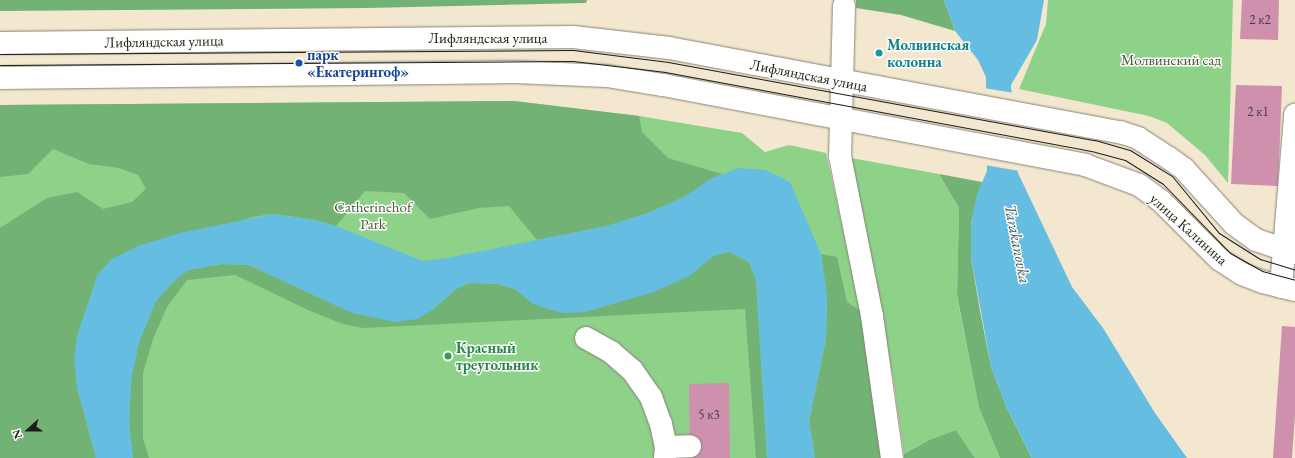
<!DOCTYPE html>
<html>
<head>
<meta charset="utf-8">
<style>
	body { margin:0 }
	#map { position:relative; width:1295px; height:458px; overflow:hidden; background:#f3e7cf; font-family:"EB Garamond",serif }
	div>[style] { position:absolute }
	.green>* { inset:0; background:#8ed189 }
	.forest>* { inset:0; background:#72b375 }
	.water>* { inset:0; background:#65bde2 }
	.pier>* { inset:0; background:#f3e7cf }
	.building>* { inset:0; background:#ce90ad }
	.roads { filter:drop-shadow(0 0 1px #888276) drop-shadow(0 0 1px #888276) }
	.minor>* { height:22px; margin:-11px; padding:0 11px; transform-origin:11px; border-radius:11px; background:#fff }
	.major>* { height:22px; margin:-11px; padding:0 11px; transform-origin:11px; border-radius:11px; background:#fff }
	.tram>* { height:1px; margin:-0.5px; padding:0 0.5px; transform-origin:0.5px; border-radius:0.5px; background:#1c1c1c }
	.dots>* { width:11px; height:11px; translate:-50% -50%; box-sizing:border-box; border:2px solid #fdfcf7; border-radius:50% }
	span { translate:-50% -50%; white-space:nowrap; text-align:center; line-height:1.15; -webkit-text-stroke:3px #fdfcf7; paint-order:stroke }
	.number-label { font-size:13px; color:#483940 }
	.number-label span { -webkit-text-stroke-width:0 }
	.street-label { font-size:15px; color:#1c1c1c }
	.culture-label { font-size:15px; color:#0d838f; font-weight:700 }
	.left { translate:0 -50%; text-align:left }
	.transit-label { font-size:15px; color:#164399; font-weight:700 }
	.park-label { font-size:15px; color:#445b42 }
	.leisure-label { font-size:15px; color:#27864d; font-weight:700 }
	.water-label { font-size:16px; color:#395c6b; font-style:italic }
	.north { position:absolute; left:8px; top:410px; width:40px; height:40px; -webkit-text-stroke:3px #fdfcf7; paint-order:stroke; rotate:249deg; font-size:11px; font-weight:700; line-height:16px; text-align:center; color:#1c1c1c }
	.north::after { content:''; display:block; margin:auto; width:14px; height:18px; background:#1c1c1c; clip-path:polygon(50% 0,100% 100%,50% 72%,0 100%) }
</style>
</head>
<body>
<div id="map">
	<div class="green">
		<div style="clip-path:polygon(1048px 0,1233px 0,1228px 183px,1205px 155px,1167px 123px,1149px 116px,1019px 89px,1046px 24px)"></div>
		<div style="clip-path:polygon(514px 101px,639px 116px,742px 133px,765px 152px,789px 145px,826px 153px,861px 311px,887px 458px,0 458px,0 105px)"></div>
		<div style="clip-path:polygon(851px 158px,939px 174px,959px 208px,957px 296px,979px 408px,1000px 458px,975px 458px,956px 430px,929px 440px,904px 454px,893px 377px)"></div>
	</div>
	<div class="forest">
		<div style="clip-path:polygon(0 0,587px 0,586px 3px,368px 8px,0 11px)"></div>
		<div style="clip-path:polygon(856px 0,944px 0,955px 31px,901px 15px,856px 8px)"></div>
		<div style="clip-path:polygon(514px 101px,639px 116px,642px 132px,668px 158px,722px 174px,684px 197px,648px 213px,607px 226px,537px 240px,509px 206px,479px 208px,430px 219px,404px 193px,365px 191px,336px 226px,310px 219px,273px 214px,252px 217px,98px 274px,77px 336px,77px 387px,96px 458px,0 458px,0 228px,47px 198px,77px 192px,103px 209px,132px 202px,146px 189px,138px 175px,119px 168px,89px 164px,53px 149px,28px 174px,0 177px,0 105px)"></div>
		<div style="clip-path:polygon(939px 174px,982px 182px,971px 224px,971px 257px,980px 311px,991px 367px,1007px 408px,1032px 458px,1000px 458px,979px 408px,957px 295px,959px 208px)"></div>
		<div style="clip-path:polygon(729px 252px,749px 262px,756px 280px,767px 458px,756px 458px,745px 309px,363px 328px,343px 324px,310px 311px,235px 275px,187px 280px,167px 307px,153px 339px,143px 373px,143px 438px,149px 458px,133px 458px,129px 424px,131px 379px,139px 342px,156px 301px,175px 280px,188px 270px,222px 264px,249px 265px,333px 304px,432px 310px,456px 289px,469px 283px,498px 284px,515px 289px,532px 303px,564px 313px,704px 263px,715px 255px)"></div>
		<div style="clip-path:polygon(821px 254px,837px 257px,847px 302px,861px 311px,887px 458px,815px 458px,809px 421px,826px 339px,827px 298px)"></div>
		<div style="clip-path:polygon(956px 430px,975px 458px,904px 458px,904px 454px,929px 440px)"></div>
	</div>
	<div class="water">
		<div style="clip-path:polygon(944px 0,1044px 0,1037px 40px,1011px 85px,1018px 173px,1072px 287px,1103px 328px,1155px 413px,1187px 458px,1032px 458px,1007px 408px,991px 367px,971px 257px,971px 225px,977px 194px,987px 171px,986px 77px,978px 60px,955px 31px)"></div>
		<div style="clip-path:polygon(739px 168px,765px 170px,790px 182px,821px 254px,827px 298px,826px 339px,809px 421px,815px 458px,767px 458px,756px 280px,749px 262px,729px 252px,715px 255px,689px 276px,654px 292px,585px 312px,564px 313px,544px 308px,532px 303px,515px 289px,498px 284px,469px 283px,456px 289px,432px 310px,417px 319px,395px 322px,352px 313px,249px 265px,222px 264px,188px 270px,175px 280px,156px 301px,139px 342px,131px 379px,129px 424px,133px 458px,96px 458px,77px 387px,74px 360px,77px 336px,98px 274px,112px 259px,138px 246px,180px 233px,273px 214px,310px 219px,336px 226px,423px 261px,447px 258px,607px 226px,648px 213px,684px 197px,712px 178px)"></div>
	</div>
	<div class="pier">
		<div style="clip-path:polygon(984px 88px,1014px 93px,1020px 171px,985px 165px)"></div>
	</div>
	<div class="building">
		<div style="clip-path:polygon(1242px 0,1279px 0,1278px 40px,1240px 39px)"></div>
		<div style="clip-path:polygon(1236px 85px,1282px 86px,1278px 186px,1231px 184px)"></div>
		<div style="clip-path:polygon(1282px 326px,1295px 327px,1295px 415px,1292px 458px,1273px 458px)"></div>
		<div style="clip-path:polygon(729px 383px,730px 458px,690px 458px,689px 384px)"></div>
	</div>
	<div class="roads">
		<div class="minor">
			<div style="left:844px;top:6px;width:150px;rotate:91.5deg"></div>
			<div style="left:840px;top:156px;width:163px;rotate:78.7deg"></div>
			<div style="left:872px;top:316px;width:143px;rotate:82deg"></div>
			<div style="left:0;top:43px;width:573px;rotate:-0.6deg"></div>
			<div style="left:573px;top:37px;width:97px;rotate:6.5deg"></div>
			<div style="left:669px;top:48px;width:459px;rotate:10.6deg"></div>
			<div style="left:1120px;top:132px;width:19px;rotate:18deg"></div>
			<div style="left:1138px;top:138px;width:37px;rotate:33deg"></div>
			<div style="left:1169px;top:158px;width:19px;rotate:36deg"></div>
			<div style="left:1184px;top:169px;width:74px;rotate:47.7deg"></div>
			<div style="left:1234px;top:224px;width:27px;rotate:36deg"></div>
			<div style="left:1256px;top:240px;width:41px;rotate:18.4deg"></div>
			<div style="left:1281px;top:287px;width:173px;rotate:-85.3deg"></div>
			<div style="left:586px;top:338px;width:29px;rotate:29deg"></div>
			<div style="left:611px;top:352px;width:28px;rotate:41deg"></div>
			<div style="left:632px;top:370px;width:33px;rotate:55deg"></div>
			<div style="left:651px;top:397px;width:29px;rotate:70deg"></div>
			<div style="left:661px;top:424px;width:24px;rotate:78deg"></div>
			<div style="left:665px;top:458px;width:11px;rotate:-85deg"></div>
			<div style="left:666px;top:447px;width:24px;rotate:-2deg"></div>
		</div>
		<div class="major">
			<div style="left:0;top:78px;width:515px;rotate:-0.67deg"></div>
			<div style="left:515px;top:72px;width:92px;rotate:2.5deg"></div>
			<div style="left:607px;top:76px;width:57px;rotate:9.1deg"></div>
			<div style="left:663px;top:85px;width:430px;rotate:10.7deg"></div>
			<div style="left:1085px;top:165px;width:58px;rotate:20.3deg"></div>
			<div style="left:1139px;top:185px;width:27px;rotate:36deg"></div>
			<div style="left:1161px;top:201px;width:82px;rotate:45deg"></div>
			<div style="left:1219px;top:259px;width:27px;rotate:33deg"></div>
			<div style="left:1242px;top:274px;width:22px;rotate:21deg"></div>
			<div style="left:1263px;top:282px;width:33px;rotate:14deg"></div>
		</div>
	</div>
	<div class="tram">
		<div style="left:0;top:54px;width:573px;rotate:-0.4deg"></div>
		<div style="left:573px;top:50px;width:96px;rotate:7.2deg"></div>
		<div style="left:668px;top:62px;width:434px;rotate:10.4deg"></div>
		<div style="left:1095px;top:140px;width:36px;rotate:16deg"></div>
		<div style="left:1130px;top:150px;width:49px;rotate:31.8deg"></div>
		<div style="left:1172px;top:176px;width:74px;rotate:50.5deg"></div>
		<div style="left:1219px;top:233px;width:49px;rotate:32.4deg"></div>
		<div style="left:1260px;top:259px;width:37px;rotate:17deg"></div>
		<div style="left:0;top:65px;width:573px;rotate:-0.4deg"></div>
		<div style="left:573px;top:61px;width:93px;rotate:6.8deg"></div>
		<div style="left:665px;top:72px;width:437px;rotate:10.5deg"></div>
		<div style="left:1095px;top:152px;width:31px;rotate:15deg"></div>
		<div style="left:1125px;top:160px;width:45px;rotate:32.3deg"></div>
		<div style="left:1163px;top:184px;width:96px;rotate:45.8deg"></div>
		<div style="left:1230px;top:253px;width:37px;rotate:29deg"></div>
		<div style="left:1262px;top:271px;width:34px;rotate:15deg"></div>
	</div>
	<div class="dots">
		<div style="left:879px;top:53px;background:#0f9aa8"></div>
		<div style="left:299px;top:63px;background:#1a4fb4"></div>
		<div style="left:448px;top:356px;background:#2e9e5b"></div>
	</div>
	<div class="number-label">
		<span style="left:1260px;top:20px">2 к2</span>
		<span style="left:1258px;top:112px">2 к1</span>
		<span style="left:709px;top:415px">5 к3</span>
	</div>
	<div class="street-label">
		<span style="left:488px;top:38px">Лифляндская улица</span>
		<span style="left:164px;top:41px;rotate:-1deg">Лифляндская улица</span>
		<span style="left:809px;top:75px;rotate:11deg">Лифляндская улица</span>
		<span style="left:1189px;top:229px;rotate:42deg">улица Калинина</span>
	</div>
	<div class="culture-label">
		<span class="left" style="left:887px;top:53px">Молвинская<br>колонна</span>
	</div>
	<div class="transit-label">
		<span class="left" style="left:307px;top:63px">парк<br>«Екатерингоф»</span>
	</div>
	<div class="park-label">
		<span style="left:1171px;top:60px">Молвинский сад</span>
		<span style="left:373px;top:215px">Catherinehof<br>Park</span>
	</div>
	<div class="leisure-label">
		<span class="left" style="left:456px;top:356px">Красный<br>треугольник</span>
	</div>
	<div class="water-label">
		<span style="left:1017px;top:244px;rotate:79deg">Tarakanovka</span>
	</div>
	<div class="north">N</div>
</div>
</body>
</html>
